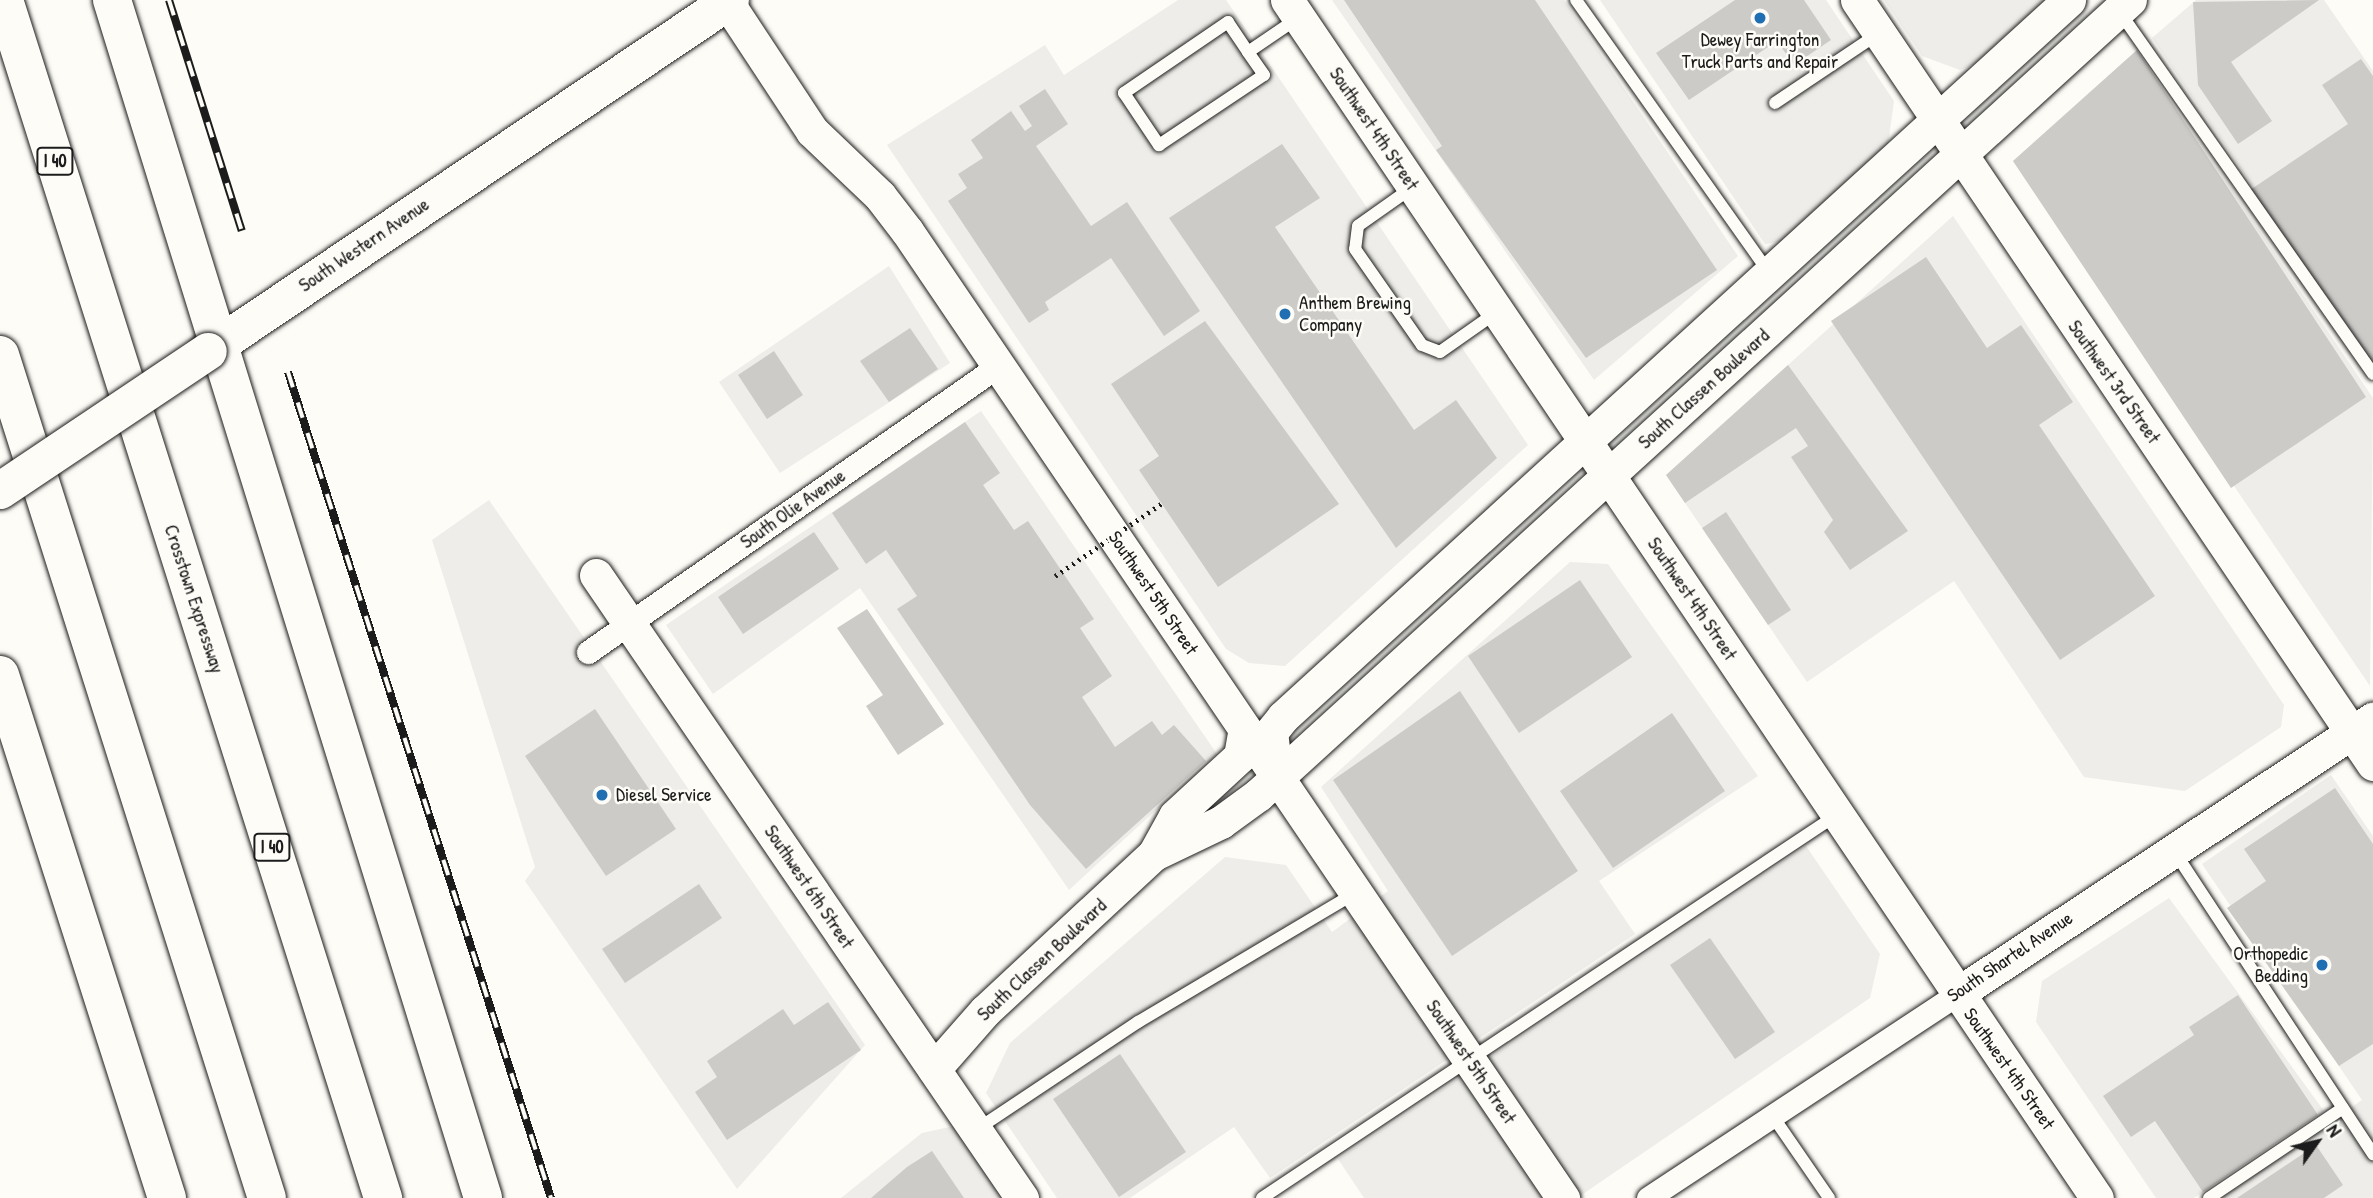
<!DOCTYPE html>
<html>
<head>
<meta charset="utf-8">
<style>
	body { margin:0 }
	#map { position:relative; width:2373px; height:1198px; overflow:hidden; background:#fdfcf7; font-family:"Patrick Hand",sans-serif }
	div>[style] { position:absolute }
	.built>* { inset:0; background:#eeede9 }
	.building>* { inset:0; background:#cccbc8 }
	.roads { filter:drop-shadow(0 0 2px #1c1c1c) drop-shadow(0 0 2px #1c1c1c) }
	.lane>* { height:12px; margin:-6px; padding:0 6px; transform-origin:6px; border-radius:6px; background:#fdfcf7 }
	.street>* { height:23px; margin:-11.5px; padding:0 11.5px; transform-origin:11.5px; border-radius:11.5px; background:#fdfcf7 }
	.secondary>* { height:33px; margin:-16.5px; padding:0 16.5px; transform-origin:16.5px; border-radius:16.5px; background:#fdfcf7 }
	.primary>* { height:37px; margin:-18.5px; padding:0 18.5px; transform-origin:18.5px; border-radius:18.5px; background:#fdfcf7 }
	.highway>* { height:38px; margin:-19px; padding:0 19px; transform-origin:19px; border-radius:19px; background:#fdfcf7 }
	.rail>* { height:8px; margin-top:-4px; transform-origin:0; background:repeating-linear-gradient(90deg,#fdfcf7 0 16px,#1c1c1c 0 32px); box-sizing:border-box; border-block:2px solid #1c1c1c }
	.path-bridge>* { height:4.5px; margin-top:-2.25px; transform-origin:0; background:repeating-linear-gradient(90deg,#1c1c1c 0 2px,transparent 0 7px) }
	.bridges { filter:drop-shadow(0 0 2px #1c1c1c) drop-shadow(0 0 2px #1c1c1c) }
	.primary-bridge>* { height:37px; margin:-18.5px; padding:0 18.5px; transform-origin:18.5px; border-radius:18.5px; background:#fdfcf7 }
	.dots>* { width:19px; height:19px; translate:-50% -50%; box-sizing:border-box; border:4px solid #fdfcf7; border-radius:50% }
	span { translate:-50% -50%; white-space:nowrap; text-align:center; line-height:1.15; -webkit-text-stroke:5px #fdfcf7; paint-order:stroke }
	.shield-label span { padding:2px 5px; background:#fdfcf7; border:2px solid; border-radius:5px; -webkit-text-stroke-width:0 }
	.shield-label { font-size:18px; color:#1c1c1c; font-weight:700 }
	.poi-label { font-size:19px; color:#1c1c1c }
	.left { translate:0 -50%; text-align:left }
	.right { translate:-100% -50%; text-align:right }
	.street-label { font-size:19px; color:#1c1c1c }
	.north { position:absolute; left:2282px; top:1107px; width:70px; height:70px; -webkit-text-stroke:5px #fdfcf7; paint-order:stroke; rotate:56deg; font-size:19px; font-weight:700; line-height:28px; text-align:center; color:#1c1c1c }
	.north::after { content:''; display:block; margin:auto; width:24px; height:32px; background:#1c1c1c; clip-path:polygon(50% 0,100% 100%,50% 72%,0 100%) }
</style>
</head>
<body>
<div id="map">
	<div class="built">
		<div style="clip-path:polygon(1178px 0,1226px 0,1528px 445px,1285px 666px,1249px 663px,1226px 649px,887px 145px,1045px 45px,1064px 75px)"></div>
		<div style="clip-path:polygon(1332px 0,1564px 0,1738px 256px,1594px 380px)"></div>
		<div style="clip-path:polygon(1600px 0,1826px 0,1894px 101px,1888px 145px,1785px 241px,1765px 244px)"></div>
		<div style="clip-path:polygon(1884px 0,2049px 0,1982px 61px,1960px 70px,1922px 56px)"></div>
		<div style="clip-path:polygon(2196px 0,2324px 0,2373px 71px,2373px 363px,2152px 38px)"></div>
		<div style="clip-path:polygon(2137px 50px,2373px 398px,2370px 686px,2013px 161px)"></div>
		<div style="clip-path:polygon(1953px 216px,2284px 705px,2281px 727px,2185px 791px,2084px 777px,1954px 581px,1807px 682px,1666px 475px)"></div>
		<div style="clip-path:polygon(889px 266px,950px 363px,780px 473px,719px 382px)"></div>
		<div style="clip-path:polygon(981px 411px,1217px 754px,1069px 890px,860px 588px,713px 694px,666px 625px)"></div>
		<div style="clip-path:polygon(489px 500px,865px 1045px,737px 1189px,525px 881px,535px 867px,432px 540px)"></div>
		<div style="clip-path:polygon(1570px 562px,1608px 564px,1758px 776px,1599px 881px,1635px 934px,1270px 1178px,1234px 1127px,1130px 1198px,1057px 1198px,986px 1093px,1010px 1043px,1225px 857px,1286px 865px,1332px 932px,1388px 891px,1321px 787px)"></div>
		<div style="clip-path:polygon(2331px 775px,2373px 836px,2373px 1198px,2221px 1198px,2362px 1100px,2202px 864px)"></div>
		<div style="clip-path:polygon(1806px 846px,1880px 954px,1870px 998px,1577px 1198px,1364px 1198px,1338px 1159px)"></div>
		<div style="clip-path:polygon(2169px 898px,2324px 1111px,2194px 1198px,2156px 1198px,2036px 1022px,2042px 981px)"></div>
		<div style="clip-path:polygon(954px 1126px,1003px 1198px,841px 1198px,922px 1133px)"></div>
	</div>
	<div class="building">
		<div style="clip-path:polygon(1344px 0,1535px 0,1717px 270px,1586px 358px,1436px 150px,1442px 146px)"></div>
		<div style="clip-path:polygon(1735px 0,1804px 0,1831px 40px,1794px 65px,1777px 41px,1689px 100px,1656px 53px)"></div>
		<div style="clip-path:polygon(2319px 0,2231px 62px,2272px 121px,2238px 144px,2198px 85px,2193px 2px)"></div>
		<div style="clip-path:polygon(2137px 50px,2366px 397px,2231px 488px,2013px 161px)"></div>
		<div style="clip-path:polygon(2361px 59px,2373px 76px,2373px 368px,2250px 190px,2348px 124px,2322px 85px)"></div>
		<div style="clip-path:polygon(1045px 89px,1068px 124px,1036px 146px,1091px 226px,1127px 202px,1200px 311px,1164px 336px,1111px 258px,1045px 302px,1049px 310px,1029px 323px,948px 201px,967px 188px,958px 174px,983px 158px,971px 140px,1011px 111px,1025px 131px,1032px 126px,1019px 106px)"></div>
		<div style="clip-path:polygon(1282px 144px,1320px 198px,1275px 227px,1414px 430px,1456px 400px,1497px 458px,1396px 548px,1169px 218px)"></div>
		<div style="clip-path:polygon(1926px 257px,1987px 348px,2021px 325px,2073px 402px,2039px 425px,2155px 596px,2060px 660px,1831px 321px)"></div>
		<div style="clip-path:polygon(1205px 321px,1339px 504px,1218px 587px,1139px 470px,1159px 456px,1111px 384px)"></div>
		<div style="clip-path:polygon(910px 328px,938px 369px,889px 402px,860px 361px)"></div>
		<div style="clip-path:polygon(774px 351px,803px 395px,767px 419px,738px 375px)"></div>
		<div style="clip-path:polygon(1788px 365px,1908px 531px,1850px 570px,1824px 532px,1833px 520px,1791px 457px,1808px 446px,1796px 428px,1685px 503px,1666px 475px)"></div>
		<div style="clip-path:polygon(965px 422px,1000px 473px,983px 485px,1014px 530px,1028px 521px,1094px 619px,1080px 628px,1112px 676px,1082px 697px,1115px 747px,1152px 721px,1162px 735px,1174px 725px,1206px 761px,1086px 869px,1030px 805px,897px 609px,917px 596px,886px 550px,866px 564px,832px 513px)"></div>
		<div style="clip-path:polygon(1726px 512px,1791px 610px,1768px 625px,1702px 528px)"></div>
		<div style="clip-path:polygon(814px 532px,839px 569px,743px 634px,718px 597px)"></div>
		<div style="clip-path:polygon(1580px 580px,1632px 657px,1519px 733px,1468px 656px)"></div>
		<div style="clip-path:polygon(867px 609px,944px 724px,898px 755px,866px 706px,883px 695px,837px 628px)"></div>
		<div style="clip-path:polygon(1460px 691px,1578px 871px,1452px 956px,1333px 780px)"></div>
		<div style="clip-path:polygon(595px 709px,676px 829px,606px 876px,525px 756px)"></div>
		<div style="clip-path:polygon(1672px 713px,1725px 791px,1613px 868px,1560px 791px)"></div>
		<div style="clip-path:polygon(2335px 788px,2373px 844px,2373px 1044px,2339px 1066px,2227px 908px,2266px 881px,2244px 849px)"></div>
		<div style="clip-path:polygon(699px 884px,722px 918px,625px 983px,602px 949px)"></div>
		<div style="clip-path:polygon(1710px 938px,1775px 1032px,1735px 1059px,1670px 965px)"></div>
		<div style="clip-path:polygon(2238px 995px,2318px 1115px,2203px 1192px,2155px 1121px,2131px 1137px,2103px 1096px,2194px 1035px,2189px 1027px)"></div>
		<div style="clip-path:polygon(828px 1002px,861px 1050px,727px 1140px,695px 1092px,717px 1077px,707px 1061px,783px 1009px,794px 1025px)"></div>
		<div style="clip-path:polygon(1120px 1054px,1186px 1152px,1119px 1197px,1053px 1099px)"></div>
		<div style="clip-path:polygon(2316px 1145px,2343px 1185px,2324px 1198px,2237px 1198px)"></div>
		<div style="clip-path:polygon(932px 1151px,964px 1198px,871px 1198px,907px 1167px)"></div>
	</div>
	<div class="roads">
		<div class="lane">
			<div style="left:1576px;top:0;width:332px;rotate:54.7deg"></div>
			<div style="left:2119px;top:11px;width:443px;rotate:55deg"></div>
			<div style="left:1248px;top:52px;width:36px;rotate:-124deg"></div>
			<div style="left:1228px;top:22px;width:126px;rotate:145.7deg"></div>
			<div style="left:1124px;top:93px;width:63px;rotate:56.1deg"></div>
			<div style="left:1159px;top:145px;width:126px;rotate:-33.7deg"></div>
			<div style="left:1264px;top:75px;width:28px;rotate:-125deg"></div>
			<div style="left:1248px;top:52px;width:60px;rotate:-34.2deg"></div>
			<div style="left:1775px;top:103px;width:125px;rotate:-33.9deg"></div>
			<div style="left:1413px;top:187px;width:67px;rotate:144.7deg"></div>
			<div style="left:1358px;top:226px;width:23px;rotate:97deg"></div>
			<div style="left:1355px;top:249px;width:117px;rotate:55.1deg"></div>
			<div style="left:1422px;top:345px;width:19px;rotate:21deg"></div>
			<div style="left:1440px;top:352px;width:70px;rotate:-35.1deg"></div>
			<div style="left:2174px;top:851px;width:363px;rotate:56.7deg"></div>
			<div style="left:1772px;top:1115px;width:101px;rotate:55.5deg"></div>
			<div style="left:976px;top:1130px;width:195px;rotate:-33.7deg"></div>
			<div style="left:1138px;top:1022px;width:252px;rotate:-30.7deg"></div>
			<div style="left:1262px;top:1198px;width:692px;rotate:-33.69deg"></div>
			<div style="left:2209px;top:1198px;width:161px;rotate:-33.9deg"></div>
		</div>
		<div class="street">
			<div style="left:588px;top:652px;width:500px;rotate:-34.9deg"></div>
			<div style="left:1648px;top:1198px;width:370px;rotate:-33.4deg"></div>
		</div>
		<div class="secondary">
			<div style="left:1287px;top:0;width:1446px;rotate:55.94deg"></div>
			<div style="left:1857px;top:0;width:922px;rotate:55.97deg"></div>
			<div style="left:727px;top:2px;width:154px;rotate:56.6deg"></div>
			<div style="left:812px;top:131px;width:94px;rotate:43.7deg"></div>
			<div style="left:880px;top:196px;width:44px;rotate:52.4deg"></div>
			<div style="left:907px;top:231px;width:1169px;rotate:55.85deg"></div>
			<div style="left:596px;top:575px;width:755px;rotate:55.64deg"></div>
			<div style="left:1276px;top:772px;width:40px;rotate:-97.1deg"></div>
			<div style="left:1271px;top:732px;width:19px;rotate:-51deg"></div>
			<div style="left:1283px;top:717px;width:1064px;rotate:-42.37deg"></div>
			<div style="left:1154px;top:854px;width:74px;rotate:-25.5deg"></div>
			<div style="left:1221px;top:822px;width:46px;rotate:-36.1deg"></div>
			<div style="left:1258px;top:795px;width:1180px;rotate:-42.36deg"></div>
			<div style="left:1957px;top:994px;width:499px;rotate:-33.5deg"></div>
			<div style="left:934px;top:1069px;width:77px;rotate:-48.7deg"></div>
			<div style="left:985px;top:1011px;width:231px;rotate:-42.9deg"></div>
			<div style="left:1154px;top:854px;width:43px;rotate:-61.1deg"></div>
			<div style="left:1175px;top:816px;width:88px;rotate:-42.7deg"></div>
			<div style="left:1240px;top:756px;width:27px;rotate:-80deg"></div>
		</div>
		<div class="primary">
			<div style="left:208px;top:351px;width:629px;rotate:-33.92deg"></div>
		</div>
		<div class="highway">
			<div style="left:4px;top:0;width:1257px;rotate:72.44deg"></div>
			<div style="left:112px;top:0;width:1254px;rotate:72.79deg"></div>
			<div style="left:0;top:355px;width:884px;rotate:72.43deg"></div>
			<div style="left:0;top:675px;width:549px;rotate:72.29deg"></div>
		</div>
	</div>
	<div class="rail">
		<div style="left:169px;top:0;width:242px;rotate:72.5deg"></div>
		<div style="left:288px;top:372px;width:867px;rotate:72.34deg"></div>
	</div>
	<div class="path-bridge">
		<div style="left:1055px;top:576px;width:132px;rotate:-34.2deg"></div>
	</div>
	<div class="bridges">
		<div class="primary-bridge">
			<div style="left:0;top:490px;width:250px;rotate:-33.8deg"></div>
		</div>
	</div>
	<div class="dots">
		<div style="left:1760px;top:18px;background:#1f6fb2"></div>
		<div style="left:1285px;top:314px;background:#1f6fb2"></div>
		<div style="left:602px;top:795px;background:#1f6fb2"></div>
		<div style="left:2322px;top:965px;background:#1f6fb2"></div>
	</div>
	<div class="shield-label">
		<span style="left:55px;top:161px">I 40</span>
		<span style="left:272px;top:847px">I 40</span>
	</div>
	<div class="poi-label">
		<span style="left:1760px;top:51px">Dewey Farrington<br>Truck Parts and Repair</span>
		<span class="left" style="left:1299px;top:314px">Anthem Brewing<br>Company</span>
		<span class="left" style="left:616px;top:795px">Diesel Service</span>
		<span class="right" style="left:2308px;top:965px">Orthopedic<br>Bedding</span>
	</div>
	<div class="street-label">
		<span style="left:1374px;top:129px;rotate:56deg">Southwest 4th Street</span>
		<span style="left:364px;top:245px;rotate:-34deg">South Western Avenue</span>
		<span style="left:2114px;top:382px;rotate:55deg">Southwest 3rd Street</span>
		<span style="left:1704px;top:389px;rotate:-42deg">South Classen Boulevard</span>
		<span style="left:793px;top:509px;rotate:-35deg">South Olie Avenue</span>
		<span style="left:1153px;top:593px;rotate:56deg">Southwest 5th Street</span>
		<span style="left:194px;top:599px;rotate:72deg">Crosstown Expressway</span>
		<span style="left:1692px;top:599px;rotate:56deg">Southwest 4th Street</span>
		<span style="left:809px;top:887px;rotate:56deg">Southwest 6th Street</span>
		<span style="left:2010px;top:957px;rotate:-34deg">South Shartel Avenue</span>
		<span style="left:1042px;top:960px;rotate:-43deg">South Classen Boulevard</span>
		<span style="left:1471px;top:1062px;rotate:56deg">Southwest 5th Street</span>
		<span style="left:2009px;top:1069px;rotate:55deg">Southwest 4th Street</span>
	</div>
	<div class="north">N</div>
</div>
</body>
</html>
